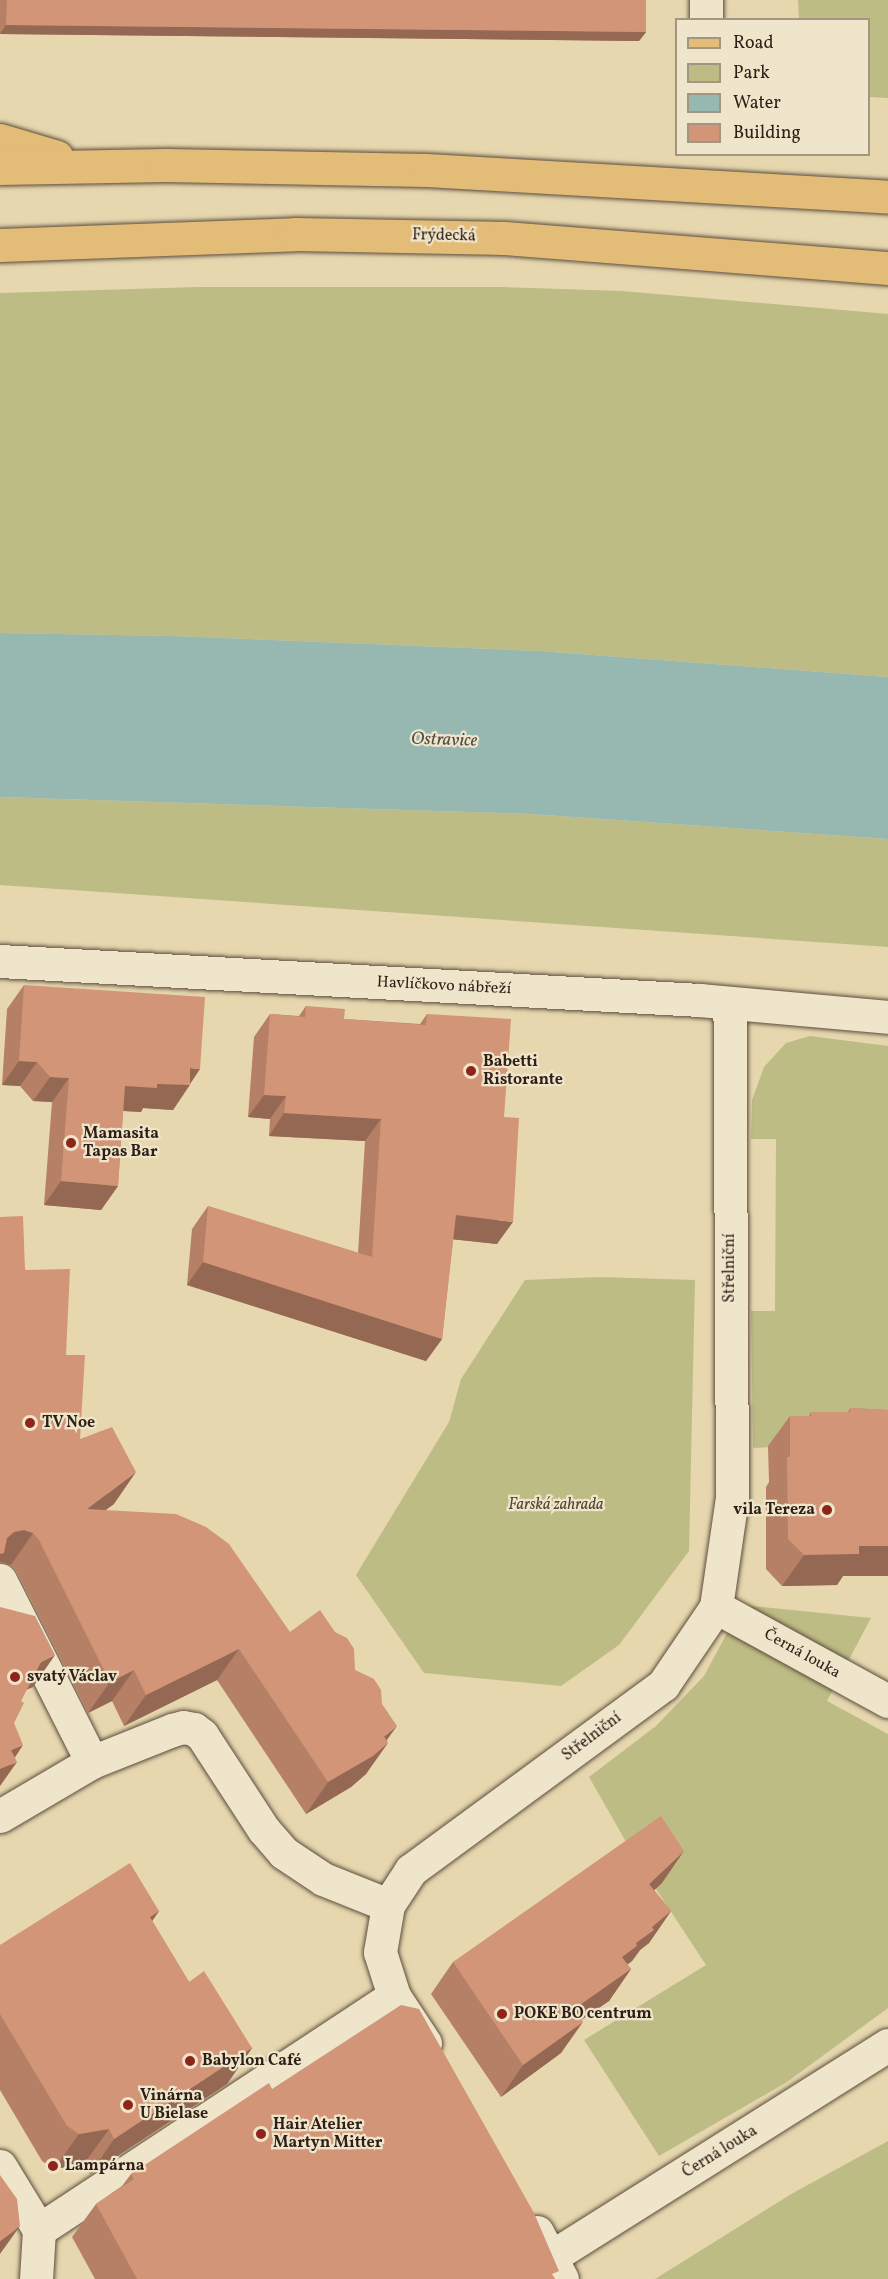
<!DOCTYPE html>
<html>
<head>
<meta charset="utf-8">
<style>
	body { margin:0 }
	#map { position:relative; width:888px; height:2279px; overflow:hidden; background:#e6d7af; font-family:Vollkorn,serif }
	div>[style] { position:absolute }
	.green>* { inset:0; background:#bdbc85 }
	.water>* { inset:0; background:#97b8b0 }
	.roads { filter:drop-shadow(0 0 2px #5d4d3c) drop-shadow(0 0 2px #5d4d3c) }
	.minor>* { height:33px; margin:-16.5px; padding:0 16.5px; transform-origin:16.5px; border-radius:16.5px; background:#efe5cb }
	.major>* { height:33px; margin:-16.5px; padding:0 16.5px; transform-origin:16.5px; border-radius:16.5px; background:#e3bc78 }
	.wall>* { inset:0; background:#b58066 }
	.shaded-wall>* { inset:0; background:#946853 }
	.building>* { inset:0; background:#d39577 }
	.dots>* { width:16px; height:16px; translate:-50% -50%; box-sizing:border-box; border:3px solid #efe5cb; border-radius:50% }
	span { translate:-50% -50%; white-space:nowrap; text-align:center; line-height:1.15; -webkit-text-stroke:4.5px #efe5cb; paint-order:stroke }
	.street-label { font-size:16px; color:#2f1f16 }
	.poi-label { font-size:16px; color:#2f1f16; font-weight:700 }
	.left { translate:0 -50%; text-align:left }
	.right { translate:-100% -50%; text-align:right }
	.park-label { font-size:16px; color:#524632; font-style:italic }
	.water-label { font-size:18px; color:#4e4d44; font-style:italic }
	.legend { position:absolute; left:675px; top:18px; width:195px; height:138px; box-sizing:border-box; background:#efe5cb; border:2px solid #a29683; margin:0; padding:8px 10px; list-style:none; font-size:18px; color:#2f1f16 }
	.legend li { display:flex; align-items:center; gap:12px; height:30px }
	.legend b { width:30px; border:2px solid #a29683 }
</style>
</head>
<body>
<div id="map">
	<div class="green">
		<div style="clip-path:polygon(798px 0,888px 0,888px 98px,869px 97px,868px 20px,799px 19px)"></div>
		<div style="clip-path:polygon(199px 287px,503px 287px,622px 291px,888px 314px,888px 677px,540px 651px,174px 636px,0 633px,0 293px)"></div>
		<div style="clip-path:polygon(0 797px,530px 814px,888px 839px,888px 947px,0 885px)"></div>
		<div style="clip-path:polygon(810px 1036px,888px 1046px,888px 1441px,753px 1448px,751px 1311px,775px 1311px,776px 1139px,751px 1139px,752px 1100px,764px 1067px,786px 1043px)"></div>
		<div style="clip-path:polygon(599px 1277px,695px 1280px,689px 1551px,619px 1645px,561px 1686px,424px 1673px,356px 1575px,449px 1422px,461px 1379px,525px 1280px)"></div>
		<div style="clip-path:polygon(742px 1605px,871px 1618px,827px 1701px,888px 1734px,888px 2008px,787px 2082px,659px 2156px,584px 2040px,706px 1965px,633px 1854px,589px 1777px,656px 1726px,704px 1676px)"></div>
		<div style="clip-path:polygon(888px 2141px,888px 2279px,655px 2279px,793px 2193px)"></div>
	</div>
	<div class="water">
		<div style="clip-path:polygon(0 633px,174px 636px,540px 651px,888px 677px,888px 839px,530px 814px,0 797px)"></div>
	</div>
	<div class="roads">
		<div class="minor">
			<div style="left:706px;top:20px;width:20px;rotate:-90deg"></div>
			<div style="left:0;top:961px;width:700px;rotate:3.19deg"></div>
			<div style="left:699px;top:1000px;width:190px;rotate:5.1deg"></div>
			<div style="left:0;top:1580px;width:204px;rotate:63.2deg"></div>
			<div style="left:716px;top:1607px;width:196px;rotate:28.7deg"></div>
			<div style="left:0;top:1816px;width:107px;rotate:-30.4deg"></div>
			<div style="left:92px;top:1762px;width:86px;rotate:-21.8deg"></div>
			<div style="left:172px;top:1730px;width:11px;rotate:-15deg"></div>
			<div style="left:183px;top:1727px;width:11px;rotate:10deg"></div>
			<div style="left:194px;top:1729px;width:10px;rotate:37deg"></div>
			<div style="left:202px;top:1735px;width:113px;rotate:56.9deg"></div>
			<div style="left:264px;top:1830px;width:30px;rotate:49deg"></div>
			<div style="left:284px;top:1853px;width:47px;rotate:33.7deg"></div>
			<div style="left:323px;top:1879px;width:70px;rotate:21.8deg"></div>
			<div style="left:425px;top:2043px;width:56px;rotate:-123.4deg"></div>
			<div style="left:394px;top:1996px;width:46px;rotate:-107.7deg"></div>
			<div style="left:380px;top:1952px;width:48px;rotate:-80.3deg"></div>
			<div style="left:388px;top:1905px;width:42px;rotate:-56.7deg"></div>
			<div style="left:411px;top:1870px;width:313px;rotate:-36.3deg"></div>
			<div style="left:663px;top:1685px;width:94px;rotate:-55.8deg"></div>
			<div style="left:716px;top:1607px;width:111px;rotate:-81.7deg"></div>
			<div style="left:732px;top:1497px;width:494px;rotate:-90.3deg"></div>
			<div style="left:0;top:2166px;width:75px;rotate:58.6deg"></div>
			<div style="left:39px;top:2230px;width:49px;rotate:93.5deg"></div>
			<div style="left:39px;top:2230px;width:425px;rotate:-33.4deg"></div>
			<div style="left:537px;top:2232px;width:53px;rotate:62deg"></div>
			<div style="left:551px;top:2257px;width:398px;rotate:-32.2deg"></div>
		</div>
		<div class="major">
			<div style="left:0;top:140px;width:59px;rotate:16.6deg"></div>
			<div style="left:0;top:168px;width:166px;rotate:-1deg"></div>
			<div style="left:166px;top:165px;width:260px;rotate:1.1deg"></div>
			<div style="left:426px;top:170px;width:463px;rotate:3.3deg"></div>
			<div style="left:0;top:245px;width:295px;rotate:-2.1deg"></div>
			<div style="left:295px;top:234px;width:210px;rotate:1.1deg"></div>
			<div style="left:505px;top:238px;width:384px;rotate:4.5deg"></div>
		</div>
	</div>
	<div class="wall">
		<div style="clip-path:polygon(0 0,646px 0,646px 32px,639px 41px,0 34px)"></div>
		<div style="clip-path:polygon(24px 985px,190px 1084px,190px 1085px,173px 1110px,143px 1108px,141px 1112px,123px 1111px,118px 1186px,101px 1210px,44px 1205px,52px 1102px,33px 1101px,20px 1086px,2px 1085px,7px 1009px)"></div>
		<div style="clip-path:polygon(306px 1006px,344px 1019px,420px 1024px,427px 1014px,504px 1117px,497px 1244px,453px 1239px,442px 1339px,426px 1361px,187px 1285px,192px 1229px,208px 1206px,358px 1253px,365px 1141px,269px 1136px,270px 1119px,248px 1117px,254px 1037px,270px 1014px,299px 1016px)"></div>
		<div style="clip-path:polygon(0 1217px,66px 1355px,80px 1439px,114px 1504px,105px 1510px,290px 1632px,355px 1670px,387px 1740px,366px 1774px,351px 1787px,306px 1814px,217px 1680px,124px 1726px,112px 1701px,88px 1713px,17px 1572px,11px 1565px,0 1562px)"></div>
		<div style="clip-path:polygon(850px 1408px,888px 1410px,888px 1576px,843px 1576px,837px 1585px,782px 1586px,766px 1569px,766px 1487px,769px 1482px,768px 1446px,790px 1416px,809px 1416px,811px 1412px,848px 1412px)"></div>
		<div style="clip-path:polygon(662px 1883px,654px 1890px,671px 1911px,649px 1943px,640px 1950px,632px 1961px,627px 1965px,631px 1969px,609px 2001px,581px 2020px,561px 2053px,501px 2097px,431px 1994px,453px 1962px)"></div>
		<div style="clip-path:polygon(159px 1911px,152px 1921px,189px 1982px,252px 2048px,227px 2084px,90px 2174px,84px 2164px,54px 2169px,42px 2161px,0 2090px,0 1945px)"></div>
		<div style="clip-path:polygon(272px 2089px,554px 2277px,555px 2279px,95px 2279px,72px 2237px,96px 2204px,122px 2186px,131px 2174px)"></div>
	</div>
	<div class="shaded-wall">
		<div style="clip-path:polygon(6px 25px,646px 32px,639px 41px,0 34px)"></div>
		<div style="clip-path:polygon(19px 1061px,37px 1062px,20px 1086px,2px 1085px)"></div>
		<div style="clip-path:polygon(190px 1068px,200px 1069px,173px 1110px,143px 1108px,141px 1112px,108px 1110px,125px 1086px,157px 1084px)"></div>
		<div style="clip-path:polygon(50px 1077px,69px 1078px,52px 1102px,33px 1101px)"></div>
		<div style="clip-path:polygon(264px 1095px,286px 1096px,270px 1119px,248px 1117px)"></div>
		<div style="clip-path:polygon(284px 1113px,381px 1119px,365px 1141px,269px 1136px)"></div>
		<div style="clip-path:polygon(61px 1181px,118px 1186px,101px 1210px,44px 1205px)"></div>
		<div style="clip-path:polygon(456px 1215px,513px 1222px,497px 1244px,440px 1238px)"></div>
		<div style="clip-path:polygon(203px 1262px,442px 1339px,426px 1361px,187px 1285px)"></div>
		<div style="clip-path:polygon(136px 1472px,114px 1504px,65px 1540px,87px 1509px)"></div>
		<div style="clip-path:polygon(24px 1530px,33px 1533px,11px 1565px,0 1562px,0 1547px,7px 1538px,14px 1532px)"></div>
		<div style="clip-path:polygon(859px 1546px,888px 1546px,888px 1576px,843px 1576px,837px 1585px,782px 1586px,804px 1555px)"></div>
		<div style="clip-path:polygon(239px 1649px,217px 1680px,124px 1726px,146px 1695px)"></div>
		<div style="clip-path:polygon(55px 1655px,33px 1687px,19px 1693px,41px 1662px)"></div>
		<div style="clip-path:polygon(134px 1670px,112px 1701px,88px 1713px,110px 1682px)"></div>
		<div style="clip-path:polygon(397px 1726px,381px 1748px,388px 1743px,366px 1774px,351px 1787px,306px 1814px,328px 1782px)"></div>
		<div style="clip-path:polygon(23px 1745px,10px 1765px,17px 1762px,0 1786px,0 1766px,11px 1750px)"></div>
		<div style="clip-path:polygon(684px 1851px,662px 1883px,627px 1915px,649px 1884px)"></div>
		<div style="clip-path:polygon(159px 1911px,135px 1946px,150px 1917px)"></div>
		<div style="clip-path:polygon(671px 1911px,649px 1943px,640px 1950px,632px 1961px,621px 1969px,622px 1957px,652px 1927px)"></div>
		<div style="clip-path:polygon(631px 1969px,609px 2001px,552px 2040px,574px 2009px)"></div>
		<div style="clip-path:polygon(583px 2022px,561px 2053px,501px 2097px,523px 2065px)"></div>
		<div style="clip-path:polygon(252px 2048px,227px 2084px,90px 2174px,114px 2139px)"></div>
		<div style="clip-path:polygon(109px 2129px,84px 2164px,54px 2169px,79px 2134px)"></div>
		<div style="clip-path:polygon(20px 2226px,0 2254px,0 2241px)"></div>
	</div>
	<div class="building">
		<div style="clip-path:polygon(7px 0,646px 0,646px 32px,6px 25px)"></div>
		<div style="clip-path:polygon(24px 985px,205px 997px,200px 1069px,190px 1068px,190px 1085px,157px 1084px,157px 1088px,125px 1086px,118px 1186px,61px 1181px,69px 1078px,50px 1077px,37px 1062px,19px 1061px)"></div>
		<div style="clip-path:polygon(306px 1006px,345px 1009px,344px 1019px,426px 1025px,427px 1014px,511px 1019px,504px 1117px,519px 1118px,513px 1222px,456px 1215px,442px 1339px,203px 1262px,208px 1206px,372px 1257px,381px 1119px,284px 1113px,286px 1096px,264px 1095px,270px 1014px,305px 1017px)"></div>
		<div style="clip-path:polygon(23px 1216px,25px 1270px,70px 1269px,66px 1355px,85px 1355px,80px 1439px,112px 1427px,136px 1472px,87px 1509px,176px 1514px,206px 1527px,229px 1544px,290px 1632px,320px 1610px,335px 1632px,347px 1638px,354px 1649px,355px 1670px,374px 1679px,381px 1690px,382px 1704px,397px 1726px,384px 1736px,388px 1743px,373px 1756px,328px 1782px,239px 1649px,146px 1695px,134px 1670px,110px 1682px,39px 1540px,33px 1533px,24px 1530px,14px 1532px,7px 1538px,4px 1553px,0 1554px,0 1217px)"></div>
		<div style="clip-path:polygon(850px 1408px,888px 1410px,888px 1546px,859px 1546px,859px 1554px,804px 1555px,788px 1539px,787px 1457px,790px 1457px,790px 1416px,811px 1416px,811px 1412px,850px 1412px)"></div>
		<div style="clip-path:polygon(0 1607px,35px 1616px,55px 1655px,41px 1662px,21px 1701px,24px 1703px,14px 1723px,23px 1745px,11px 1750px,17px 1762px,0 1769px)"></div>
		<div style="clip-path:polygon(661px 1816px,684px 1851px,649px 1884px,671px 1911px,652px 1927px,654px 1930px,636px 1943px,637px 1946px,622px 1957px,631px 1969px,574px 2009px,583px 2022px,523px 2065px,453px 1962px)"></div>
		<div style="clip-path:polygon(130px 1863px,159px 1911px,150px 1917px,189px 1982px,204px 1971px,252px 2048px,114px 2139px,109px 2129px,79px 2134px,67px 2126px,0 2014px,0 1945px)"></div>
		<div style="clip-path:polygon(401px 2005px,419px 2009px,534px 2213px,559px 2271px,552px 2274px,555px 2279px,137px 2279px,96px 2204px,134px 2179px,131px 2174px,269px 2083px,272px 2089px)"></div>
		<div style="clip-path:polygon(0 2175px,17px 2199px,20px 2226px,0 2241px)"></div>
	</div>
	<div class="dots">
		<div style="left:471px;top:1071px;background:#8f2418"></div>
		<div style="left:71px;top:1143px;background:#8f2418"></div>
		<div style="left:30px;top:1423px;background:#8f2418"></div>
		<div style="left:827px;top:1510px;background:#8f2418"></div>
		<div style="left:15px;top:1677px;background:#8f2418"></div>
		<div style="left:502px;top:2014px;background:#8f2418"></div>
		<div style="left:190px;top:2061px;background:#8f2418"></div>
		<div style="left:128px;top:2105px;background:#8f2418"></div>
		<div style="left:261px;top:2134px;background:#8f2418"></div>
		<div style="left:53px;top:2166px;background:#8f2418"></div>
	</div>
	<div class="street-label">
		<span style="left:444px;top:236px;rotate:1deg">Frýdecká</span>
		<span style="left:444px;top:986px;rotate:3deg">Havlíčkovo nábřeží</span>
		<span style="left:730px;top:1268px;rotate:-90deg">Střelniční</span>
		<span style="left:802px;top:1654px;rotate:29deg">Černá louka</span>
		<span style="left:592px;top:1737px;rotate:-37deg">Střelniční</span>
		<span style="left:720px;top:2152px;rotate:-32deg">Černá louka</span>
	</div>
	<div class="poi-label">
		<span class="left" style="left:483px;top:1071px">Babetti<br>Ristorante</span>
		<span class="left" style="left:83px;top:1143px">Mamasita<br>Tapas Bar</span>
		<span class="left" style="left:42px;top:1423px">TV Noe</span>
		<span class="right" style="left:815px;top:1510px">vila Tereza</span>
		<span class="left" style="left:27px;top:1677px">svatý Václav</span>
		<span class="left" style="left:514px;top:2014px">POKE BO centrum</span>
		<span class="left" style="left:202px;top:2061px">Babylon Café</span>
		<span class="left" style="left:140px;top:2105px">Vinárna<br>U Bielase</span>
		<span class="left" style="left:273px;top:2134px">Hair Atelier<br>Martyn Mitter</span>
		<span class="left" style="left:65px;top:2166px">Lampárna</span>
	</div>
	<div class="park-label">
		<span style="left:556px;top:1505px">Farská zahrada</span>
	</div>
	<div class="water-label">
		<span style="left:444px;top:741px;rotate:2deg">Ostravice</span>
	</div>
	<ul class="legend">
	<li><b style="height:8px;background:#e3bc78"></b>Road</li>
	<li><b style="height:16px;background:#bdbc85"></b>Park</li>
	<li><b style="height:16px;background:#97b8b0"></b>Water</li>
	<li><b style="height:16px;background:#d39577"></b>Building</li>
	</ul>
</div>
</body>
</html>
